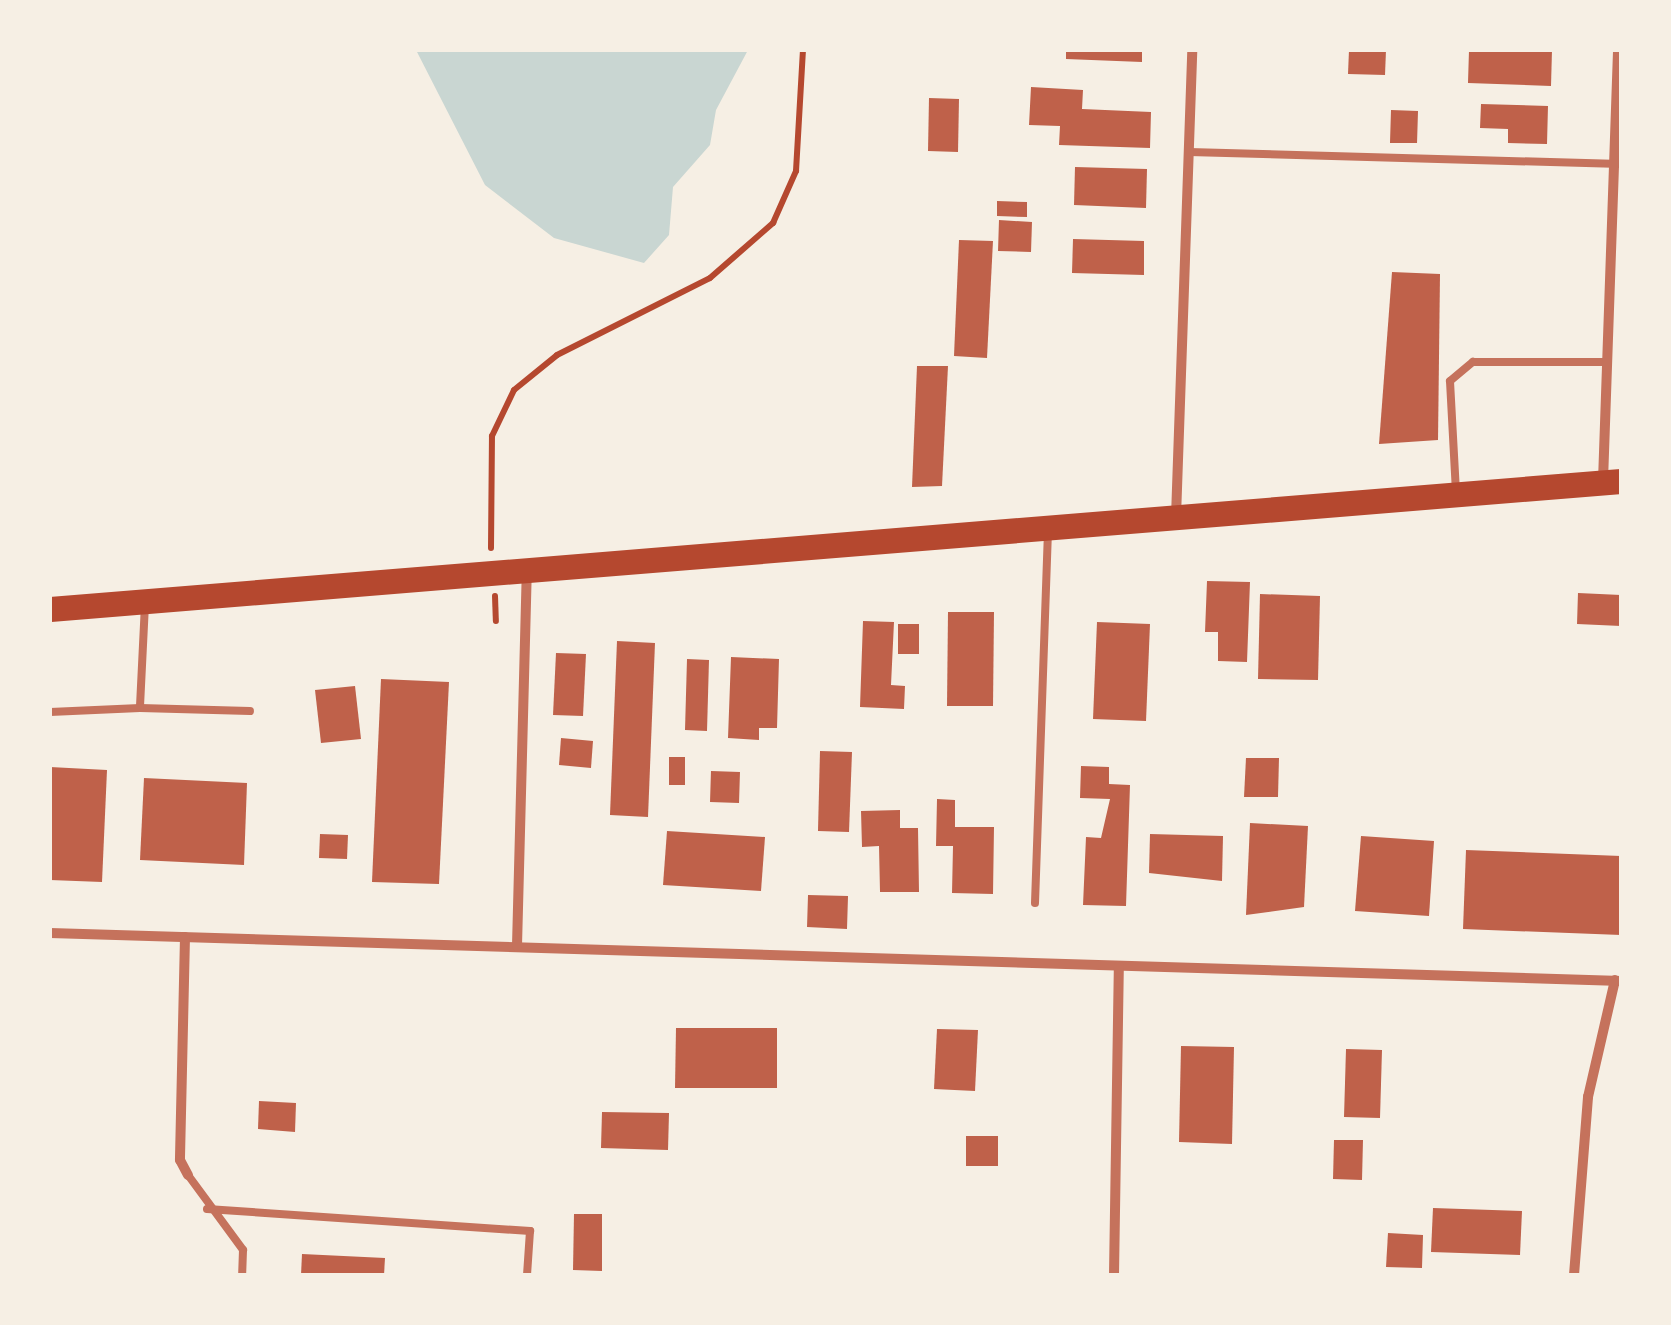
<!DOCTYPE html>
<html>
<head>
<meta charset="utf-8">
<style>
	body { margin:0 }
	#map { position:relative; width:1671px; height:1325px; overflow:hidden; background:#f6efe4; font-family:"Times New Roman",serif }
	div>[style] { position:absolute }
	.water>* { inset:0; background:#c9d6d2 }
	.building>* { inset:0; background:#bf614a }
	.path>* { height:6px; margin:-3px; padding:0 3px; transform-origin:3px; border-radius:3px; background:#b5482f }
	.service>* { height:8px; margin:-4px; padding:0 4px; transform-origin:4px; border-radius:4px; background:#c5725c }
	.minor>* { height:10px; margin:-5px; padding:0 5px; transform-origin:5px; border-radius:5px; background:#c5725c }
	.primary>* { height:25px; margin:-12.5px; padding:0 12.5px; transform-origin:12.5px; border-radius:12.5px; background:#b5482f }
	span { translate:-50% -50%; white-space:nowrap; text-align:center; line-height:1.15; -webkit-text-stroke:8px #f6efe4; paint-order:stroke }
	.frame { position:absolute; inset:0; border:52px solid #f6efe4; pointer-events:none }
</style>
</head>
<body>
<div id="map">
	<div class="water">
		<div style="clip-path:polygon(416px 50px,748px 50px,716px 110px,710px 145px,673px 187px,669px 235px,644px 263px,554px 238px,485px 185px)"></div>
	</div>
	<div class="building">
		<div style="clip-path:polygon(1066px 50px,1142px 50px,1142px 62px,1066px 59px)"></div>
		<div style="clip-path:polygon(1349px 50px,1386px 50px,1385px 75px,1348px 74px)"></div>
		<div style="clip-path:polygon(1469px 50px,1552px 50px,1551px 86px,1468px 83px)"></div>
		<div style="clip-path:polygon(1031px 87px,1083px 90px,1082px 109px,1151px 112px,1150px 148px,1059px 145px,1060px 126px,1029px 125px)"></div>
		<div style="clip-path:polygon(929px 98px,959px 99px,958px 152px,928px 151px)"></div>
		<div style="clip-path:polygon(1481px 104px,1548px 106px,1547px 144px,1508px 143px,1508px 129px,1480px 128px)"></div>
		<div style="clip-path:polygon(1391px 110px,1418px 111px,1417px 143px,1390px 143px)"></div>
		<div style="clip-path:polygon(1075px 167px,1147px 169px,1146px 208px,1074px 205px)"></div>
		<div style="clip-path:polygon(997px 201px,1027px 202px,1027px 217px,997px 216px)"></div>
		<div style="clip-path:polygon(999px 220px,1032px 222px,1031px 252px,998px 251px)"></div>
		<div style="clip-path:polygon(1073px 239px,1144px 241px,1144px 275px,1072px 273px)"></div>
		<div style="clip-path:polygon(959px 240px,993px 241px,987px 358px,954px 356px)"></div>
		<div style="clip-path:polygon(1392px 272px,1440px 274px,1438px 440px,1379px 444px)"></div>
		<div style="clip-path:polygon(917px 366px,948px 366px,942px 486px,912px 487px)"></div>
		<div style="clip-path:polygon(1207px 581px,1250px 582px,1247px 662px,1218px 661px,1218px 632px,1205px 632px)"></div>
		<div style="clip-path:polygon(1578px 593px,1621px 595px,1621px 626px,1577px 624px)"></div>
		<div style="clip-path:polygon(1260px 594px,1320px 596px,1318px 680px,1258px 679px)"></div>
		<div style="clip-path:polygon(948px 612px,994px 612px,993px 706px,947px 706px)"></div>
		<div style="clip-path:polygon(863px 621px,894px 622px,891px 685px,905px 686px,904px 709px,860px 707px)"></div>
		<div style="clip-path:polygon(1097px 622px,1150px 624px,1146px 721px,1093px 719px)"></div>
		<div style="clip-path:polygon(898px 624px,919px 624px,919px 654px,898px 654px)"></div>
		<div style="clip-path:polygon(617px 641px,655px 643px,648px 817px,610px 815px)"></div>
		<div style="clip-path:polygon(556px 653px,586px 654px,583px 716px,553px 715px)"></div>
		<div style="clip-path:polygon(731px 657px,779px 659px,777px 728px,759px 728px,759px 740px,728px 738px)"></div>
		<div style="clip-path:polygon(687px 659px,709px 660px,707px 731px,685px 730px)"></div>
		<div style="clip-path:polygon(381px 679px,449px 682px,439px 884px,372px 882px)"></div>
		<div style="clip-path:polygon(355px 686px,361px 739px,321px 743px,315px 690px)"></div>
		<div style="clip-path:polygon(561px 738px,593px 741px,591px 768px,559px 765px)"></div>
		<div style="clip-path:polygon(820px 751px,852px 752px,849px 832px,818px 831px)"></div>
		<div style="clip-path:polygon(669px 757px,685px 757px,685px 785px,669px 785px)"></div>
		<div style="clip-path:polygon(1246px 758px,1279px 758px,1278px 797px,1244px 797px)"></div>
		<div style="clip-path:polygon(1081px 766px,1109px 767px,1109px 784px,1130px 785px,1126px 906px,1083px 905px,1086px 837px,1101px 838px,1110px 799px,1080px 798px)"></div>
		<div style="clip-path:polygon(50px 767px,107px 770px,102px 882px,50px 880px)"></div>
		<div style="clip-path:polygon(711px 771px,740px 772px,739px 803px,710px 802px)"></div>
		<div style="clip-path:polygon(144px 778px,247px 783px,244px 865px,140px 860px)"></div>
		<div style="clip-path:polygon(937px 799px,955px 800px,955px 827px,994px 827px,993px 894px,952px 893px,953px 846px,936px 846px)"></div>
		<div style="clip-path:polygon(900px 810px,900px 828px,918px 828px,919px 892px,880px 892px,879px 846px,862px 847px,861px 811px)"></div>
		<div style="clip-path:polygon(1250px 823px,1308px 826px,1304px 907px,1246px 915px)"></div>
		<div style="clip-path:polygon(667px 831px,765px 837px,761px 891px,663px 885px)"></div>
		<div style="clip-path:polygon(320px 834px,348px 835px,347px 859px,319px 858px)"></div>
		<div style="clip-path:polygon(1150px 834px,1223px 836px,1222px 881px,1149px 873px)"></div>
		<div style="clip-path:polygon(1361px 836px,1434px 841px,1429px 916px,1355px 911px)"></div>
		<div style="clip-path:polygon(1466px 850px,1621px 856px,1621px 935px,1463px 929px)"></div>
		<div style="clip-path:polygon(808px 895px,848px 896px,847px 929px,807px 927px)"></div>
		<div style="clip-path:polygon(676px 1028px,777px 1028px,777px 1088px,675px 1088px)"></div>
		<div style="clip-path:polygon(937px 1029px,978px 1030px,975px 1091px,934px 1089px)"></div>
		<div style="clip-path:polygon(1181px 1046px,1234px 1047px,1232px 1144px,1179px 1142px)"></div>
		<div style="clip-path:polygon(1346px 1049px,1382px 1050px,1380px 1118px,1344px 1117px)"></div>
		<div style="clip-path:polygon(259px 1101px,296px 1103px,295px 1132px,258px 1129px)"></div>
		<div style="clip-path:polygon(602px 1112px,669px 1113px,668px 1150px,601px 1148px)"></div>
		<div style="clip-path:polygon(966px 1136px,998px 1136px,998px 1166px,966px 1166px)"></div>
		<div style="clip-path:polygon(1334px 1140px,1363px 1140px,1362px 1180px,1333px 1179px)"></div>
		<div style="clip-path:polygon(1433px 1208px,1522px 1211px,1520px 1255px,1431px 1252px)"></div>
		<div style="clip-path:polygon(574px 1214px,602px 1214px,602px 1271px,573px 1270px)"></div>
		<div style="clip-path:polygon(1388px 1233px,1423px 1235px,1422px 1268px,1386px 1267px)"></div>
		<div style="clip-path:polygon(302px 1254px,385px 1258px,384px 1275px,301px 1275px)"></div>
	</div>
	<div class="path">
		<div style="left:491px;top:548px;width:112px;rotate:-89.5deg"></div>
		<div style="left:492px;top:436px;width:51px;rotate:-64.4deg"></div>
		<div style="left:514px;top:390px;width:55px;rotate:-39.1deg"></div>
		<div style="left:557px;top:355px;width:171px;rotate:-26.7deg"></div>
		<div style="left:710px;top:278px;width:84px;rotate:-41.1deg"></div>
		<div style="left:773px;top:223px;width:57px;rotate:-66.1deg"></div>
		<div style="left:796px;top:171px;width:121px;rotate:-86.7deg"></div>
		<div style="left:495px;top:596px;width:25px;rotate:88deg"></div>
	</div>
	<div class="service">
		<div style="left:1189px;top:152px;width:432px;rotate:1.6deg"></div>
		<div style="left:1456px;top:492px;width:111px;rotate:-93.1deg"></div>
		<div style="left:1450px;top:381px;width:30px;rotate:-40deg"></div>
		<div style="left:1473px;top:362px;width:134px"></div>
		<div style="left:145px;top:604px;width:104px;rotate:92.8deg"></div>
		<div style="left:140px;top:708px;width:110px;rotate:1.6deg"></div>
		<div style="left:50px;top:712px;width:90px;rotate:-2.5deg"></div>
		<div style="left:1035px;top:903px;width:371px;rotate:-88deg"></div>
		<div style="left:188px;top:1175px;width:93px;rotate:53.7deg"></div>
		<div style="left:243px;top:1250px;width:25px;rotate:92deg"></div>
		<div style="left:207px;top:1209px;width:324px;rotate:3.9deg"></div>
		<div style="left:530px;top:1231px;width:44px;rotate:93.9deg"></div>
	</div>
	<div class="minor">
		<div style="left:1603px;top:481px;width:431px;rotate:-88deg"></div>
		<div style="left:1176px;top:517px;width:467px;rotate:-88deg"></div>
		<div style="left:50px;top:933px;width:1572px;rotate:1.75deg"></div>
		<div style="left:185px;top:937px;width:223px;rotate:91.3deg"></div>
		<div style="left:180px;top:1160px;width:17px;rotate:62deg"></div>
		<div style="left:517px;top:946px;width:374px;rotate:-88.5deg"></div>
		<div style="left:1114px;top:1275px;width:309px;rotate:-89.1deg"></div>
		<div style="left:1574px;top:1275px;width:179px;rotate:-85.5deg"></div>
		<div style="left:1588px;top:1097px;width:120px;rotate:-77deg"></div>
	</div>
	<div class="primary">
		<div style="left:50px;top:609px;width:1576px;rotate:-4.66deg"></div>
	</div>
	<div class="frame"></div>
</div>
</body>
</html>
